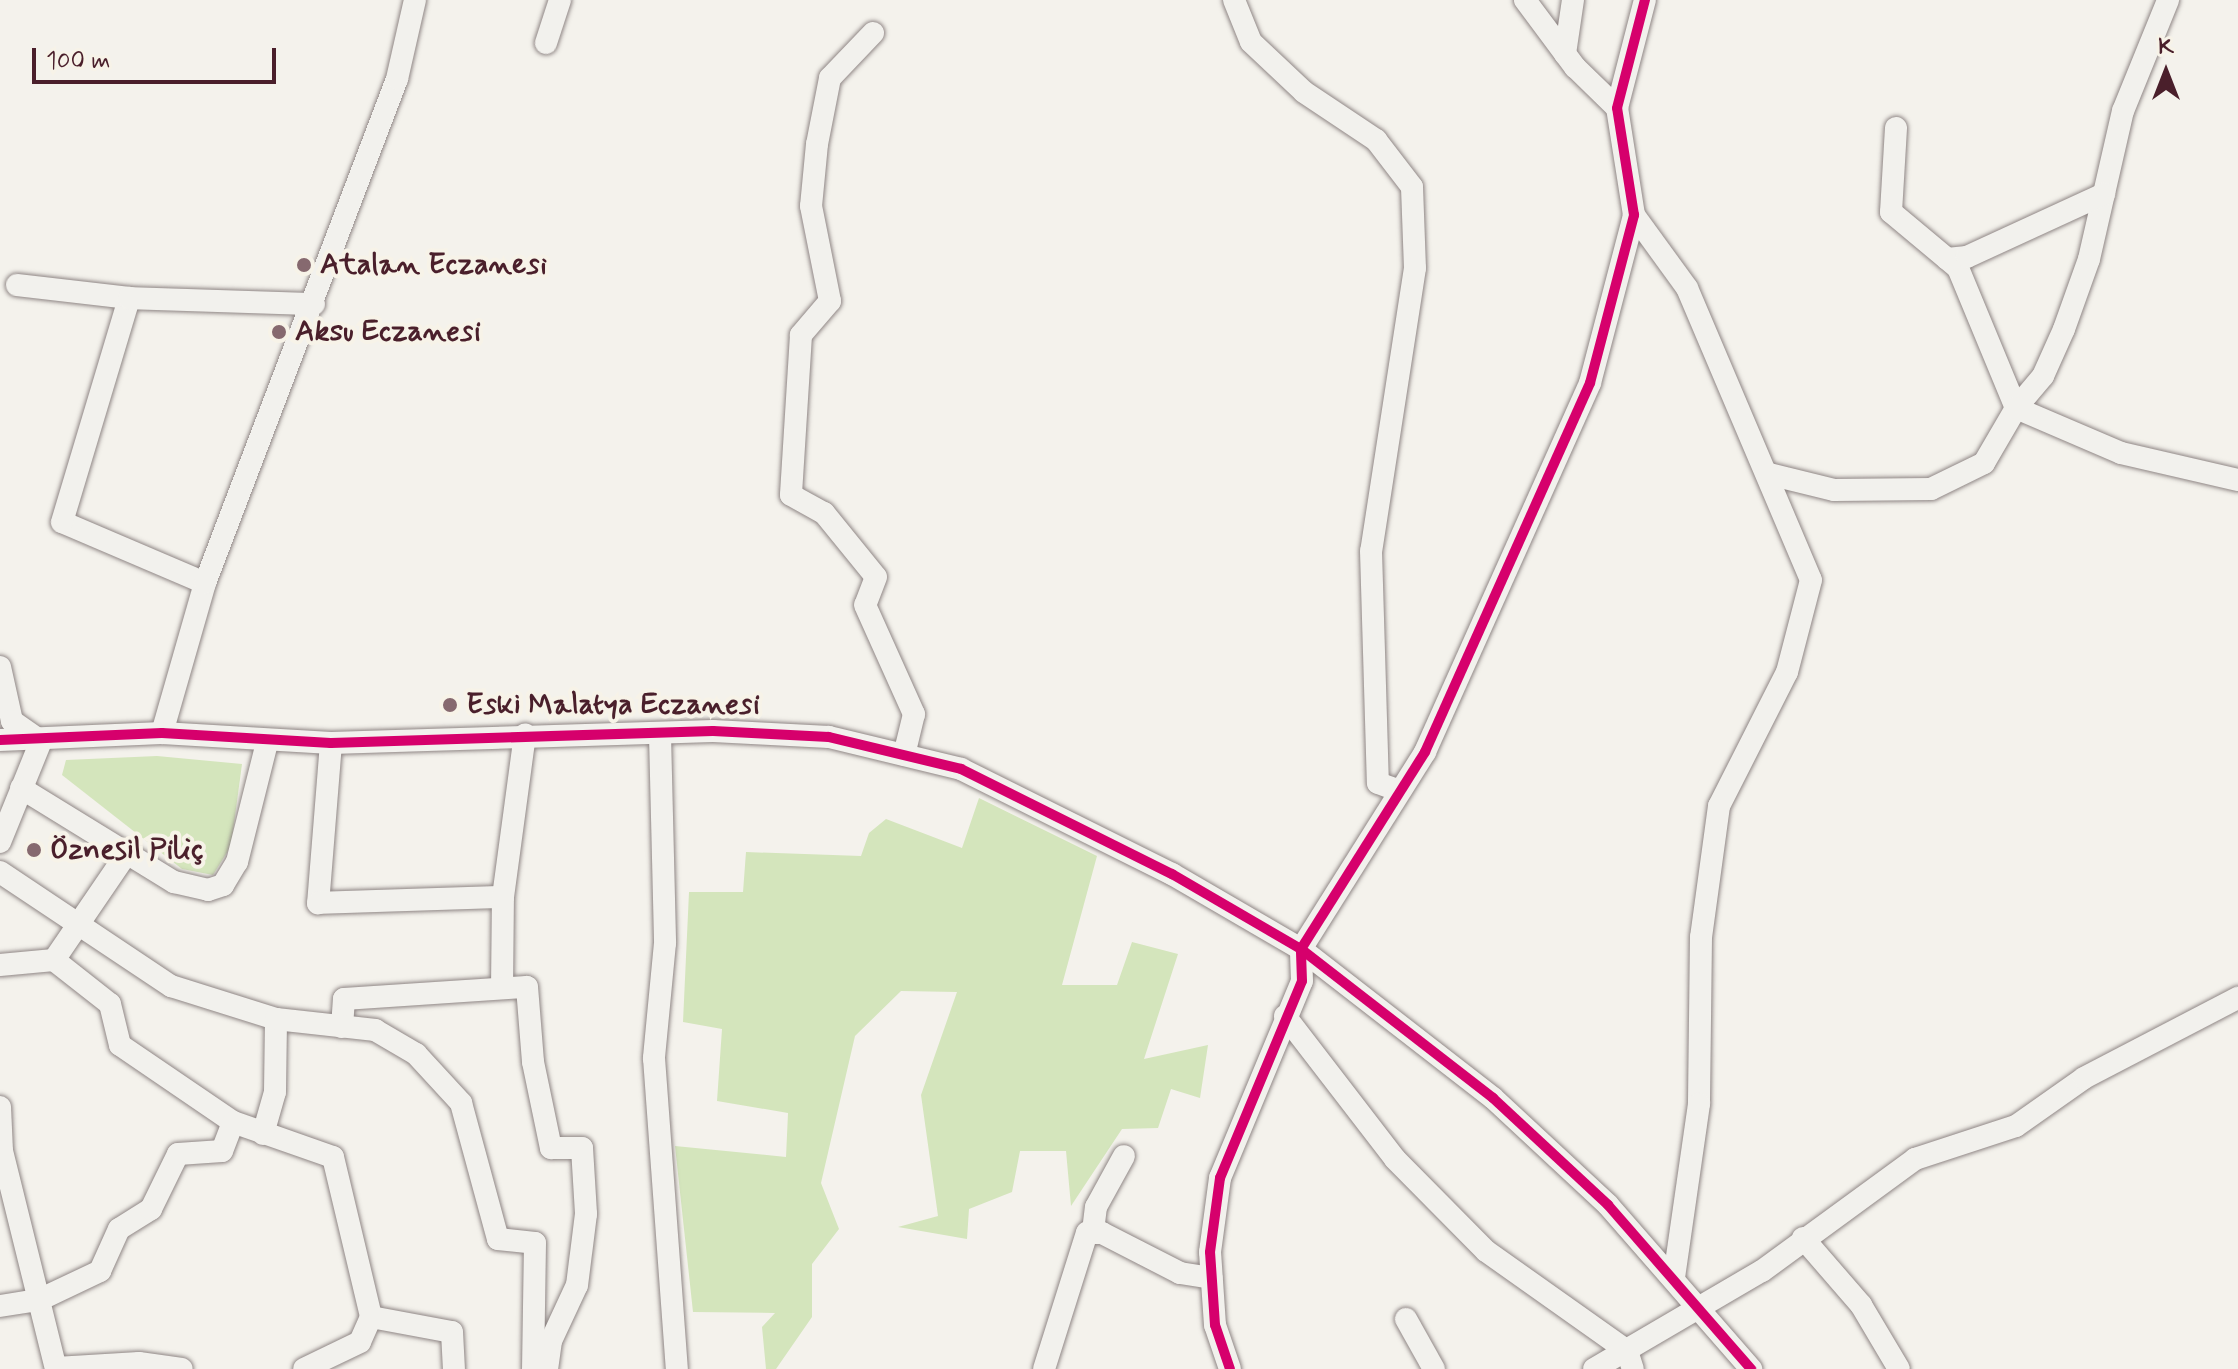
<!DOCTYPE html>
<html>
<head>
<meta charset="utf-8">
<style>
	body { margin:0 }
	#map { position:relative; width:2238px; height:1369px; overflow:hidden; background:#f4f2ec; font-family:Mynerve,sans-serif }
	div>[style] { position:absolute }
	.green>* { inset:0; background:#d4e5bc }
	.roads { filter:drop-shadow(0 0 2px #8f8685) drop-shadow(0 0 2px #8f8685) }
	.minor>* { height:22px; margin:-11px; padding:0 11px; transform-origin:11px; border-radius:11px; background:#f2f1ed }
	.cycleway>* { height:10px; margin:-5px; padding:0 5px; transform-origin:5px; border-radius:5px; background:#d6006c }
	.dots>* { width:22px; height:22px; translate:-50% -50%; box-sizing:border-box; border:4px solid #f7f3e8; border-radius:50% }
	span { translate:-50% -50%; white-space:nowrap; text-align:center; line-height:1.15; -webkit-text-stroke:8px #f7f3e8; paint-order:stroke }
	.poi-label { font-size:30px; color:#4a1f2b; font-weight:700 }
	.left { translate:0 -50%; text-align:left }
	.north { position:absolute; left:2126px; top:32px; width:80px; height:80px; -webkit-text-stroke:6px #f7f3e8; paint-order:stroke; rotate:0deg; font-size:22px; font-weight:700; line-height:32px; text-align:center; color:#4a1f2b }
	.north::after { content:''; display:block; margin:auto; width:28px; height:36px; background:#4a1f2b; clip-path:polygon(50% 0,100% 100%,50% 72%,0 100%) }
	.scale { position:absolute; left:32px; top:48px; width:244px; height:36px; box-sizing:border-box; border:4px solid #4a1f2b; border-top:0; padding-left:10px; font-size:24px; line-height:28px; white-space:nowrap; color:#4a1f2b; -webkit-text-stroke:6px #f7f3e8; paint-order:stroke }
</style>
</head>
<body>
<div id="map">
	<div class="green">
		<div style="clip-path:polygon(157px 756px,242px 764px,231px 846px,213px 875px,182px 869px,62px 775px,66px 760px)"></div>
		<div style="clip-path:polygon(979px 798px,1097px 856px,1062px 985px,1117px 985px,1132px 942px,1178px 954px,1144px 1059px,1208px 1045px,1200px 1098px,1171px 1089px,1158px 1128px,1122px 1129px,1071px 1206px,1066px 1151px,1020px 1151px,1012px 1192px,969px 1209px,967px 1239px,898px 1227px,938px 1216px,921px 1095px,957px 992px,901px 991px,855px 1036px,821px 1183px,839px 1229px,812px 1264px,812px 1317px,776px 1369px,766px 1369px,762px 1327px,775px 1313px,693px 1312px,675px 1146px,786px 1157px,788px 1113px,717px 1101px,722px 1029px,683px 1022px,689px 892px,743px 892px,746px 852px,861px 856px,869px 833px,886px 819px,962px 848px)"></div>
	</div>
	<div class="roads">
		<div class="minor">
			<div style="left:1234px;top:0;width:45px;rotate:68deg"></div>
			<div style="left:1251px;top:42px;width:73px;rotate:43.3deg"></div>
			<div style="left:1304px;top:92px;width:87px;rotate:33.7deg"></div>
			<div style="left:1376px;top:140px;width:59px;rotate:52.5deg"></div>
			<div style="left:1412px;top:187px;width:81px;rotate:87.9deg"></div>
			<div style="left:1415px;top:268px;width:286px;rotate:98.8deg"></div>
			<div style="left:1371px;top:551px;width:232px;rotate:88.3deg"></div>
			<div style="left:1378px;top:783px;width:23px;rotate:20deg"></div>
			<div style="left:1525px;top:0;width:84px;rotate:53.3deg"></div>
			<div style="left:1575px;top:67px;width:59px;rotate:44.3deg"></div>
			<div style="left:873px;top:33px;width:62px;rotate:133.7deg"></div>
			<div style="left:830px;top:78px;width:67px;rotate:101.1deg"></div>
			<div style="left:817px;top:144px;width:62px;rotate:95.5deg"></div>
			<div style="left:811px;top:206px;width:97px;rotate:78.7deg"></div>
			<div style="left:830px;top:301px;width:45px;rotate:130.5deg"></div>
			<div style="left:801px;top:335px;width:160px;rotate:93.6deg"></div>
			<div style="left:791px;top:495px;width:38px;rotate:29deg"></div>
			<div style="left:824px;top:513px;width:82px;rotate:50.9deg"></div>
			<div style="left:876px;top:577px;width:30px;rotate:111deg"></div>
			<div style="left:865px;top:605px;width:120px;rotate:65.8deg"></div>
			<div style="left:914px;top:714px;width:42px;rotate:103.7deg"></div>
			<div style="left:546px;top:43px;width:45px;rotate:-72deg"></div>
			<div style="left:1565px;top:54px;width:55px;rotate:-81.6deg"></div>
			<div style="left:1896px;top:128px;width:84px;rotate:93.4deg"></div>
			<div style="left:1891px;top:212px;width:87px;rotate:39.9deg"></div>
			<div style="left:1958px;top:268px;width:152px;rotate:67.5deg"></div>
			<div style="left:2016px;top:408px;width:42px;rotate:-49.8deg"></div>
			<div style="left:2043px;top:376px;width:51px;rotate:-65.9deg"></div>
			<div style="left:2064px;top:329px;width:74px;rotate:-70.3deg"></div>
			<div style="left:2089px;top:259px;width:152px;rotate:-77.1deg"></div>
			<div style="left:2123px;top:111px;width:120px;rotate:-67.9deg"></div>
			<div style="left:1634px;top:215px;width:90px;rotate:54deg"></div>
			<div style="left:1687px;top:288px;width:317px;rotate:67deg"></div>
			<div style="left:1811px;top:580px;width:95px;rotate:104.6deg"></div>
			<div style="left:1787px;top:672px;width:150px;rotate:116.9deg"></div>
			<div style="left:1719px;top:806px;width:132px;rotate:97.8deg"></div>
			<div style="left:1701px;top:937px;width:167px;rotate:90.7deg"></div>
			<div style="left:1699px;top:1104px;width:175px;rotate:98.2deg"></div>
			<div style="left:1947px;top:259px;width:20px;rotate:-6deg"></div>
			<div style="left:1967px;top:257px;width:151px;rotate:-24.7deg"></div>
			<div style="left:17px;top:285px;width:113px;rotate:6.6deg"></div>
			<div style="left:1769px;top:474px;width:67px;rotate:13.8deg"></div>
			<div style="left:1834px;top:490px;width:97px;rotate:-0.6deg"></div>
			<div style="left:1931px;top:489px;width:59px;rotate:-26.1deg"></div>
			<div style="left:1984px;top:463px;width:64px;rotate:-59.8deg"></div>
			<div style="left:2016px;top:408px;width:114px;rotate:23.2deg"></div>
			<div style="left:2121px;top:453px;width:120px;rotate:13deg"></div>
			<div style="left:205px;top:583px;width:155px;rotate:-156.9deg"></div>
			<div style="left:62px;top:522px;width:234px;rotate:-73.3deg"></div>
			<div style="left:129px;top:298px;width:185px;rotate:1.9deg"></div>
			<div style="left:0;top:667px;width:55px;rotate:77.5deg"></div>
			<div style="left:12px;top:721px;width:35px;rotate:35deg"></div>
			<div style="left:41px;top:741px;width:109px;rotate:112.1deg"></div>
			<div style="left:162px;top:733px;width:156px;rotate:-74deg"></div>
			<div style="left:205px;top:583px;width:539px;rotate:-69.15deg"></div>
			<div style="left:397px;top:79px;width:81px;rotate:-77.2deg"></div>
			<div style="left:660px;top:735px;width:208px;rotate:88.6deg"></div>
			<div style="left:665px;top:943px;width:116px;rotate:95.5deg"></div>
			<div style="left:654px;top:1058px;width:312px;rotate:85.8deg"></div>
			<div style="left:0;top:740px;width:162px;rotate:-2.5deg"></div>
			<div style="left:162px;top:733px;width:169px;rotate:3.4deg"></div>
			<div style="left:331px;top:743px;width:382px;rotate:-1.8deg"></div>
			<div style="left:713px;top:731px;width:116px;rotate:3deg"></div>
			<div style="left:829px;top:737px;width:136px;rotate:13.6deg"></div>
			<div style="left:961px;top:769px;width:236px;rotate:26.5deg"></div>
			<div style="left:1172px;top:874px;width:149px;rotate:30.2deg"></div>
			<div style="left:1301px;top:949px;width:243px;rotate:37.8deg"></div>
			<div style="left:1493px;top:1098px;width:157px;rotate:42.9deg"></div>
			<div style="left:1608px;top:1205px;width:218px;rotate:48.9deg"></div>
			<div style="left:331px;top:743px;width:161px;rotate:94.6deg"></div>
			<div style="left:318px;top:903px;width:185px;rotate:-1.9deg"></div>
			<div style="left:503px;top:897px;width:164px;rotate:-82.3deg"></div>
			<div style="left:21px;top:788px;width:180px;rotate:31.6deg"></div>
			<div style="left:174px;top:882px;width:35px;rotate:13deg"></div>
			<div style="left:208px;top:890px;width:16px;rotate:-18deg"></div>
			<div style="left:223px;top:885px;width:27px;rotate:-59deg"></div>
			<div style="left:237px;top:862px;width:123px;rotate:-75.9deg"></div>
			<div style="left:0;top:872px;width:206px;rotate:33.7deg"></div>
			<div style="left:171px;top:986px;width:110px;rotate:17.4deg"></div>
			<div style="left:54px;top:960px;width:71px;rotate:38.2deg"></div>
			<div style="left:110px;top:1004px;width:42px;rotate:76.3deg"></div>
			<div style="left:120px;top:1045px;width:137px;rotate:34.3deg"></div>
			<div style="left:233px;top:1122px;width:106px;rotate:19.3deg"></div>
			<div style="left:333px;top:1157px;width:164px;rotate:76.6deg"></div>
			<div style="left:371px;top:1317px;width:27px;rotate:114deg"></div>
			<div style="left:360px;top:1342px;width:62px;rotate:154.3deg"></div>
			<div style="left:0;top:965px;width:54px;rotate:-5.3deg"></div>
			<div style="left:54px;top:960px;width:130px;rotate:-55.7deg"></div>
			<div style="left:502px;top:988px;width:91px;rotate:-89.4deg"></div>
			<div style="left:1285px;top:1016px;width:180px;rotate:52.4deg"></div>
			<div style="left:1395px;top:1159px;width:129px;rotate:45.3deg"></div>
			<div style="left:1486px;top:1251px;width:173px;rotate:35.3deg"></div>
			<div style="left:1627px;top:1351px;width:19px;rotate:72deg"></div>
			<div style="left:342px;top:1027px;width:28px;rotate:-86deg"></div>
			<div style="left:344px;top:999px;width:183px;rotate:-3.8deg"></div>
			<div style="left:527px;top:987px;width:75px;rotate:85.4deg"></div>
			<div style="left:533px;top:1062px;width:88px;rotate:78.2deg"></div>
			<div style="left:551px;top:1148px;width:31px"></div>
			<div style="left:582px;top:1148px;width:66px;rotate:86.5deg"></div>
			<div style="left:586px;top:1214px;width:72px;rotate:97.2deg"></div>
			<div style="left:577px;top:1285px;width:62px;rotate:114.9deg"></div>
			<div style="left:551px;top:1341px;width:28px;rotate:98deg"></div>
			<div style="left:0;top:1107px;width:44px;rotate:87.4deg"></div>
			<div style="left:2px;top:1151px;width:225px;rotate:76.1deg"></div>
			<div style="left:263px;top:1134px;width:44px;rotate:-74.1deg"></div>
			<div style="left:275px;top:1092px;width:73px;rotate:-89.2deg"></div>
			<div style="left:276px;top:1019px;width:100px;rotate:6.3deg"></div>
			<div style="left:375px;top:1030px;width:48px;rotate:30.3deg"></div>
			<div style="left:416px;top:1054px;width:67px;rotate:47.4deg"></div>
			<div style="left:461px;top:1103px;width:141px;rotate:74.8deg"></div>
			<div style="left:498px;top:1239px;width:37px;rotate:6deg"></div>
			<div style="left:535px;top:1243px;width:126px;rotate:90.9deg"></div>
			<div style="left:1093px;top:1231px;width:24px;rotate:-83deg"></div>
			<div style="left:1096px;top:1207px;width:58px;rotate:-61.2deg"></div>
			<div style="left:1803px;top:1238px;width:89px;rotate:49.1deg"></div>
			<div style="left:1861px;top:1305px;width:74px;rotate:59.3deg"></div>
			<div style="left:0;top:1306px;width:39px;rotate:-9deg"></div>
			<div style="left:39px;top:1300px;width:68px;rotate:-25.4deg"></div>
			<div style="left:100px;top:1271px;width:46px;rotate:-65.7deg"></div>
			<div style="left:119px;top:1229px;width:38px;rotate:-32deg"></div>
			<div style="left:151px;top:1209px;width:61px;rotate:-63.9deg"></div>
			<div style="left:178px;top:1154px;width:44px;rotate:-3.9deg"></div>
			<div style="left:222px;top:1151px;width:31px;rotate:-69deg"></div>
			<div style="left:371px;top:1317px;width:82px;rotate:10.5deg"></div>
			<div style="left:452px;top:1332px;width:37px;rotate:87deg"></div>
			<div style="left:1406px;top:1319px;width:57px;rotate:60.8deg"></div>
			<div style="left:56px;top:1368px;width:83px;rotate:-3.4deg"></div>
			<div style="left:139px;top:1363px;width:43px;rotate:7.9deg"></div>
			<div style="left:1044px;top:1369px;width:143px;rotate:-72.5deg"></div>
			<div style="left:1087px;top:1233px;width:15px"></div>
			<div style="left:1102px;top:1233px;width:88px;rotate:27.1deg"></div>
			<div style="left:1180px;top:1273px;width:32px;rotate:9deg"></div>
			<div style="left:1230px;top:1369px;width:46px;rotate:-108.8deg"></div>
			<div style="left:1215px;top:1325px;width:73px;rotate:-93.9deg"></div>
			<div style="left:1210px;top:1252px;width:75px;rotate:-82.3deg"></div>
			<div style="left:1220px;top:1178px;width:213px;rotate:-67.4deg"></div>
			<div style="left:1302px;top:981px;width:32px;rotate:-92deg"></div>
			<div style="left:1301px;top:949px;width:233px;rotate:-57.8deg"></div>
			<div style="left:1425px;top:752px;width:404px;rotate:-65.9deg"></div>
			<div style="left:1590px;top:383px;width:174px;rotate:-75.3deg"></div>
			<div style="left:1634px;top:215px;width:108px;rotate:-99deg"></div>
			<div style="left:1617px;top:108px;width:112px;rotate:-75.5deg"></div>
			<div style="left:1594px;top:1369px;width:194px;rotate:-30.3deg"></div>
			<div style="left:1762px;top:1271px;width:190px;rotate:-36.2deg"></div>
			<div style="left:1915px;top:1159px;width:106px;rotate:-18.1deg"></div>
			<div style="left:2016px;top:1126px;width:83px;rotate:-35.2deg"></div>
			<div style="left:2084px;top:1078px;width:174px;rotate:-27.5deg"></div>
		</div>
	</div>
	<div class="cycleway">
		<div style="left:0;top:740px;width:162px;rotate:-2.5deg"></div>
		<div style="left:162px;top:733px;width:169px;rotate:3.4deg"></div>
		<div style="left:331px;top:743px;width:382px;rotate:-1.8deg"></div>
		<div style="left:713px;top:731px;width:116px;rotate:3deg"></div>
		<div style="left:829px;top:737px;width:136px;rotate:13.6deg"></div>
		<div style="left:961px;top:769px;width:236px;rotate:26.5deg"></div>
		<div style="left:1172px;top:874px;width:149px;rotate:30.2deg"></div>
		<div style="left:1301px;top:949px;width:243px;rotate:37.8deg"></div>
		<div style="left:1493px;top:1098px;width:157px;rotate:42.9deg"></div>
		<div style="left:1608px;top:1205px;width:218px;rotate:48.9deg"></div>
		<div style="left:1230px;top:1369px;width:46px;rotate:-108.8deg"></div>
		<div style="left:1215px;top:1325px;width:73px;rotate:-93.9deg"></div>
		<div style="left:1210px;top:1252px;width:75px;rotate:-82.3deg"></div>
		<div style="left:1220px;top:1178px;width:213px;rotate:-67.4deg"></div>
		<div style="left:1302px;top:981px;width:32px;rotate:-92deg"></div>
		<div style="left:1301px;top:949px;width:233px;rotate:-57.8deg"></div>
		<div style="left:1425px;top:752px;width:404px;rotate:-65.9deg"></div>
		<div style="left:1590px;top:383px;width:174px;rotate:-75.3deg"></div>
		<div style="left:1634px;top:215px;width:108px;rotate:-99deg"></div>
		<div style="left:1617px;top:108px;width:112px;rotate:-75.5deg"></div>
	</div>
	<div class="dots">
		<div style="left:304px;top:265px;background:#86696f"></div>
		<div style="left:279px;top:332px;background:#86696f"></div>
		<div style="left:450px;top:705px;background:#86696f"></div>
		<div style="left:34px;top:850px;background:#86696f"></div>
	</div>
	<div class="poi-label">
		<span class="left" style="left:320px;top:265px">Atalan Eczanesi</span>
		<span class="left" style="left:295px;top:332px">Aksu Eczanesi</span>
		<span class="left" style="left:466px;top:705px">Eski Malatya Eczanesi</span>
		<span class="left" style="left:50px;top:850px">Öznesil Piliç</span>
	</div>
	<div class="north">K</div>
	<div class="scale">100 m</div>
</div>
</body>
</html>
